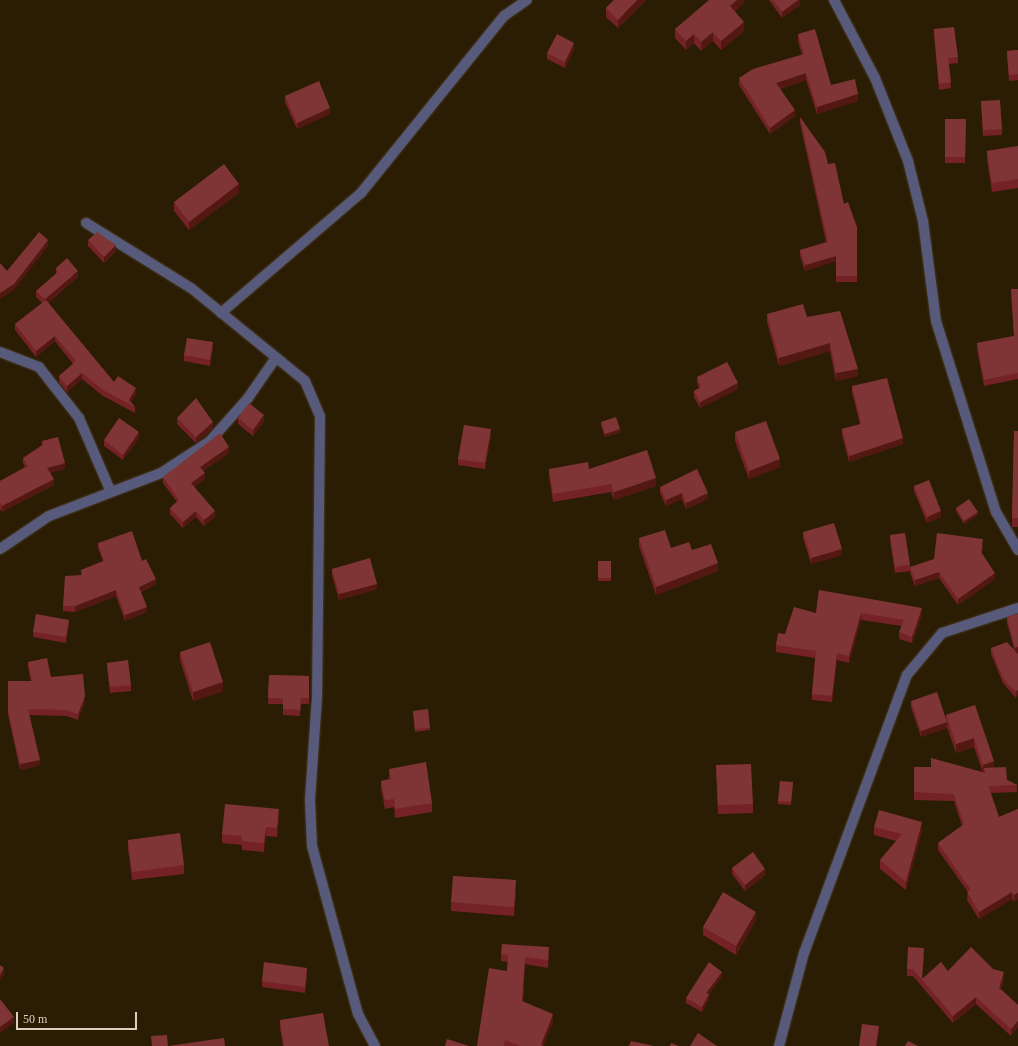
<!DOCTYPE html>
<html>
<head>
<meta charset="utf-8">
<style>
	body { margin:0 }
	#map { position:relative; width:1018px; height:1046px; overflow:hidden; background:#2b1c04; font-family:Georgia,serif }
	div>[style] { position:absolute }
	.roads { filter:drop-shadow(0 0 1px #473922) drop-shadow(0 0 1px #473922) }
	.minor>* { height:10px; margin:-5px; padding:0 5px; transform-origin:5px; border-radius:5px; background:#575a7b }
	.wall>* { inset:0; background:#742226 }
	.shaded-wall>* { inset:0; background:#521811 }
	.building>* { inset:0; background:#7f3536 }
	span { translate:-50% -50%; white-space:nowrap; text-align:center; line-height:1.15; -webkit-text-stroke:3px #2b1c04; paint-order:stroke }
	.scale { position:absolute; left:16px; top:1012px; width:121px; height:18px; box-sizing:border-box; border:2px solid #d9d0c1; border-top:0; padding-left:5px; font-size:12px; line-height:14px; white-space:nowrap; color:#d9d0c1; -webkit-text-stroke:3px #2b1c04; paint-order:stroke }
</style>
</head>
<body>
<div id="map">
	<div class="roads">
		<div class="minor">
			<div style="left:834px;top:0;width:88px;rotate:62.3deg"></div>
			<div style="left:875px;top:78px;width:89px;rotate:68.3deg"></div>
			<div style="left:908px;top:161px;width:62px;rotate:76deg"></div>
			<div style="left:923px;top:221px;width:101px;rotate:82.6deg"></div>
			<div style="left:936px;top:321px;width:200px;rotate:72.6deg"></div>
			<div style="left:996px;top:512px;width:44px;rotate:59.9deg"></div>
			<div style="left:86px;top:223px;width:123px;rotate:31.8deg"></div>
			<div style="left:191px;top:288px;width:147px;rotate:39.2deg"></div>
			<div style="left:305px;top:381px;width:38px;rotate:67deg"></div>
			<div style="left:320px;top:416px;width:281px;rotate:90.6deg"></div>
			<div style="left:317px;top:697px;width:104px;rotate:93.9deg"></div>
			<div style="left:310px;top:801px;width:45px;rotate:87.5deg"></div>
			<div style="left:312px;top:846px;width:174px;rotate:74.7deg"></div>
			<div style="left:358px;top:1014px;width:36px;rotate:62deg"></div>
			<div style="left:221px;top:313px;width:184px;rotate:-40.6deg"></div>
			<div style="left:361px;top:193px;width:228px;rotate:-51.1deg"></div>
			<div style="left:504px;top:16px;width:28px;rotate:-35deg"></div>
			<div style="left:0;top:352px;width:42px;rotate:21deg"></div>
			<div style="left:39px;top:367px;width:65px;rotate:51.9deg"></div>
			<div style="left:79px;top:418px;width:78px;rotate:66.7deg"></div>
			<div style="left:0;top:549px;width:59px;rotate:-34deg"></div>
			<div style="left:49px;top:516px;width:120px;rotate:-21deg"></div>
			<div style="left:161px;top:473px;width:57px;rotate:-32.9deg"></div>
			<div style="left:209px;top:442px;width:59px;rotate:-48.4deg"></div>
			<div style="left:248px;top:398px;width:47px;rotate:-55.3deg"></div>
			<div style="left:779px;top:1046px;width:96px;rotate:-75deg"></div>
			<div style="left:804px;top:953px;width:296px;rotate:-69.7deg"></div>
			<div style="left:907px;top:675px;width:55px;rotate:-50.2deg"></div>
			<div style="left:942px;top:633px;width:80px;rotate:-18.2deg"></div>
		</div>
	</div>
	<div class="wall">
		<div style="clip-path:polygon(614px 0,646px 0,618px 28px,606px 17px,606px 8px)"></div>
		<div style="clip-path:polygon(744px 0,744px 3px,735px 11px,744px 31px,721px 50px,713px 41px,701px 51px,694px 43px,686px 50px,675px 38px,675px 29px)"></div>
		<div style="clip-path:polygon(769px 0,800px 0,800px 5px,782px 18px)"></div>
		<div style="clip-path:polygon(934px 29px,958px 57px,958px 63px,949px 64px,951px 88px,939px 90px,934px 35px)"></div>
		<div style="clip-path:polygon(798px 34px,831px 85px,858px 101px,817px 114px,806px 80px,780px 89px,795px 116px,770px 134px,739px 85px,739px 78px,802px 55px,798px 41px)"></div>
		<div style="clip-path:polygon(574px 49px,565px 68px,547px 59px,547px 53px)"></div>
		<div style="clip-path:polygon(1018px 50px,1018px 80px,1009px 81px,1007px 57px,1007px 51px)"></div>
		<div style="clip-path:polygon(285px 96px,330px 114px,297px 129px,285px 102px)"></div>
		<div style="clip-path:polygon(981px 101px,1002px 129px,1002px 135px,983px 136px)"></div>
		<div style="clip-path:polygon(800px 117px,828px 164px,844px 204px,857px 227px,857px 282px,836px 282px,836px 261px,805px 271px,800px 256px,800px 250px,826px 242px,800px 123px)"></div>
		<div style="clip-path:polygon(945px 119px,966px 119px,965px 163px,945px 163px)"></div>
		<div style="clip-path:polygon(1018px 146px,1018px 188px,992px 192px,987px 160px,987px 151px)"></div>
		<div style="clip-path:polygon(239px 193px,189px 230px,174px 211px,174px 202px)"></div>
		<div style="clip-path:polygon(88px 240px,116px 251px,104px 263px,88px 246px)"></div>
		<div style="clip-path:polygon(56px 268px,78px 277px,48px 303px,114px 382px,136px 394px,131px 402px,135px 407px,135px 413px,103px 396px,82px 379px,67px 392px,59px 382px,59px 376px,73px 364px,55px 341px,36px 357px,15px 330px,15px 324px,42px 303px,36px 297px,36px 291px,56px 274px)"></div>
		<div style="clip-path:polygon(1011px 289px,1018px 289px,1018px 379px,984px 386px,977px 349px,977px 343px,1014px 336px)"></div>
		<div style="clip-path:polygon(767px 314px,807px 317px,858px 376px,836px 381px,830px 351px,779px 366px,767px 322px)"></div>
		<div style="clip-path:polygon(213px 348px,210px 366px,184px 361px,184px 355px)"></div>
		<div style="clip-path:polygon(697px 377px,738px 389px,700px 408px,694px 397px,694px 391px,699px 388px,697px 383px)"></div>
		<div style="clip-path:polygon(852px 386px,903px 444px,849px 462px,842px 435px,842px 429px,860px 424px,852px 392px)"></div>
		<div style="clip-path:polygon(177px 418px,213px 428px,196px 443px,177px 424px)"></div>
		<div style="clip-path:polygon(238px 418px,264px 421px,253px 436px,238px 424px)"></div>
		<div style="clip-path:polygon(601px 422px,620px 432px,605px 437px,601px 425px)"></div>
		<div style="clip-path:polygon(1014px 431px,1018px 431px,1018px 527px,1012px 527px)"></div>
		<div style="clip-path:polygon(735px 432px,780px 467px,749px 479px,735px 441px)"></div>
		<div style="clip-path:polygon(491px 435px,485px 469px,458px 465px,458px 459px)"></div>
		<div style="clip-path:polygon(139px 438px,123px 460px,104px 446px,104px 440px)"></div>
		<div style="clip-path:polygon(42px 441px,65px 469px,50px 473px,54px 485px,2px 512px,0 509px,0 481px,25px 467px,23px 463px,23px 458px,42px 445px)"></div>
		<div style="clip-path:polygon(229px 453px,203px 471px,205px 479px,194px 487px,215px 517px,204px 526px,196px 517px,183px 528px,170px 514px,170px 508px,177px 502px,163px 483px,163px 477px)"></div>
		<div style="clip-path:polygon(549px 469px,589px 469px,656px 486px,614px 500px,611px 492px,553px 502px,549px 476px)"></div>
		<div style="clip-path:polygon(914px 486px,941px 517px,927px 523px,914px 491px)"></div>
		<div style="clip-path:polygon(660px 487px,708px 499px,686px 509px,682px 499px,666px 506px,660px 493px)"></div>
		<div style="clip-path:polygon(956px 508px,978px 515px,964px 524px,956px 511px)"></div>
		<div style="clip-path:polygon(803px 532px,842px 555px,811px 564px,803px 538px)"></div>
		<div style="clip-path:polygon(890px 535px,910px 565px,910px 571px,895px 573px,890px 541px)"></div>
		<div style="clip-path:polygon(639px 538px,671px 548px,692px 550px,718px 571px,656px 595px,639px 546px)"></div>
		<div style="clip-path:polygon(98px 543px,142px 561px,156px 584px,141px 592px,147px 612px,125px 621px,116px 596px,75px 612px,63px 611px,63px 606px,81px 575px,81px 570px,103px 561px,98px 548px)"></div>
		<div style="clip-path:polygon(983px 545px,982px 553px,995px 579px,958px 605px,939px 578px,915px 586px,910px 573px,910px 567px)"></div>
		<div style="clip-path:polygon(598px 561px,611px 561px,611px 581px,598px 581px)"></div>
		<div style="clip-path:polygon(332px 569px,377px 589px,339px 600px,332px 575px)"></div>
		<div style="clip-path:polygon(819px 590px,922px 615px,912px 643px,899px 639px,899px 632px,902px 626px,861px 620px,849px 663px,837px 660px,832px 702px,812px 700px,812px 694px,815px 658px,776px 652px,776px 645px,785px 634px,816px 613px)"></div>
		<div style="clip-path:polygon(1018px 614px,1018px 653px,1017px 653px,1016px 698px,1003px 683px,991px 654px,991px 648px,1014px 649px,1007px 623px,1007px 617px)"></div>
		<div style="clip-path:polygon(69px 625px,66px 643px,33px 637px,33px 632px)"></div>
		<div style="clip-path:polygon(180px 652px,223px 691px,193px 701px,180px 660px)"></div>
		<div style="clip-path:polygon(28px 662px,51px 677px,85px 701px,78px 720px,67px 716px,29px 715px,40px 765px,20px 770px,8px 715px,8px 681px,31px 681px,28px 667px)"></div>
		<div style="clip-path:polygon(107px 663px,131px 685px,131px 691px,110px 693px,107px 668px)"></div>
		<div style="clip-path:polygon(269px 675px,309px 676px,309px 704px,301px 704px,300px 716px,283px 715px,283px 704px,268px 704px)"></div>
		<div style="clip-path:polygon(911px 701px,946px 719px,946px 715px,975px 705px,994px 768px,1007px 780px,1017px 785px,1017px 792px,991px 793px,999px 817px,1018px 809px,1014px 902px,1012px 899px,979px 919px,967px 900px,968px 892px,938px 850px,938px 843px,962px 826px,954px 801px,914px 800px,914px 792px,983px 773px,974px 747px,956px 753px,947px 727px,947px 728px,921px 737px,911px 707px)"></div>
		<div style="clip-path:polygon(413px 711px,430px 728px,430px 730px,415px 732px)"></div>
		<div style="clip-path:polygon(716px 765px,753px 804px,753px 813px,718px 814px)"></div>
		<div style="clip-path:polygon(389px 769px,432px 803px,432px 812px,395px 818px,394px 807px,385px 809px,381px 789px,381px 781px,389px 779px)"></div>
		<div style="clip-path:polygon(793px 782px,791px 805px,778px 804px,778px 801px)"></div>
		<div style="clip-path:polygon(279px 818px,277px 837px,266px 836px,264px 852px,242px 850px,242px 845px,222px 843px,222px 834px)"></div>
		<div style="clip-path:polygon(874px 827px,922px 830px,906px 890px,880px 869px,880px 860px,896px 841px,874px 835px)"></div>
		<div style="clip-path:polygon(128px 840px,184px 865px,184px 874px,132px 880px,128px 849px)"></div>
		<div style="clip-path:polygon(732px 868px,765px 875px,745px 891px,732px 874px)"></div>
		<div style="clip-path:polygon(516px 889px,514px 916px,451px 911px,451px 902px)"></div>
		<div style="clip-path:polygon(756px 920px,736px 955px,703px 935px,703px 927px)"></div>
		<div style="clip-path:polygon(501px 954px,549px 955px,548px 968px,525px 964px,523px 1002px,553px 1021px,543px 1046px,544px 1046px,477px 1046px,507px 971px,508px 962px,501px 961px)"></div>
		<div style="clip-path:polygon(924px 955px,922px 978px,948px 971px,1004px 979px,1001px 989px,1018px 1005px,1011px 1036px,976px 1004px,953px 1023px,913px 976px,907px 976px,907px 969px)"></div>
		<div style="clip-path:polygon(307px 974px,305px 993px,262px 987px,262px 981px)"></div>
		<div style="clip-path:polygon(722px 976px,709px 994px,709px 999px,702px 1012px,686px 1003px,686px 998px)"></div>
		<div style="clip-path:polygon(280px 1020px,329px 1046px,283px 1046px,280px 1029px)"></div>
	</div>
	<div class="shaded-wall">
		<div style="clip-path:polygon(637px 0,646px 0,618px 28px,618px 20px)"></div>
		<div style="clip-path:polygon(737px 0,744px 0,744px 3px,730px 14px,730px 6px)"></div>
		<div style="clip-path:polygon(798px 0,800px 0,800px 5px,782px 18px,782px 12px)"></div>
		<div style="clip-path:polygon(744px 22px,744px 31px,721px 50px,721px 41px)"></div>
		<div style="clip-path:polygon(713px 32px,713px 41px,701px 51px,701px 42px)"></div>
		<div style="clip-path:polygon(694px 34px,694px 43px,686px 50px,686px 41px)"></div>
		<div style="clip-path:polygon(574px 43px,574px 49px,565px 68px,565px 62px)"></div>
		<div style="clip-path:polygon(806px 73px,806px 80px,776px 90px,776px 83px)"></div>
		<div style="clip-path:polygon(858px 94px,858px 101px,817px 114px,817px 107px)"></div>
		<div style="clip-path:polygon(330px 108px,330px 114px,297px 129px,297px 123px)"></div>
		<div style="clip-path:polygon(795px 110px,795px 116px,770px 134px,770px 128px)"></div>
		<div style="clip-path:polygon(239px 184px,239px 193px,189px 230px,189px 222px)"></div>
		<div style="clip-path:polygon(48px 240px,48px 246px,14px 290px,0 299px,0 293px)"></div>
		<div style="clip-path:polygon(116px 245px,116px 251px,104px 263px,104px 257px)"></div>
		<div style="clip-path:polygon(836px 256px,836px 261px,805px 271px,805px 265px)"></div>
		<div style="clip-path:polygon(78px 271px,78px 277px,45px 305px,45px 299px)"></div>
		<div style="clip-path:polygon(55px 336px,55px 341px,36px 357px,36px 351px)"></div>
		<div style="clip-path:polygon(213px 342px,213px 348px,210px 366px,210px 360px)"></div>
		<div style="clip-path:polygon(830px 343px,830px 351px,779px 366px,779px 358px)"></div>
		<div style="clip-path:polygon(858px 369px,858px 376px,836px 381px,836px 373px)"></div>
		<div style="clip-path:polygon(82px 373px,82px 379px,67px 392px,67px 386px)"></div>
		<div style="clip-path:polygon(738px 383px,738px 389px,700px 408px,700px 402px)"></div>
		<div style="clip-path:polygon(136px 388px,136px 394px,130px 404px,129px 400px)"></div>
		<div style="clip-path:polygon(264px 415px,264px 421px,253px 436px,253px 430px)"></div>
		<div style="clip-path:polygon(213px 422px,213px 428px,196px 443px,196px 437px)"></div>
		<div style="clip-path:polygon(491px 429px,491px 435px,485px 469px,485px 463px)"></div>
		<div style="clip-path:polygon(620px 429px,620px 432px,605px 437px,605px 434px)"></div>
		<div style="clip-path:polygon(139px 432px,139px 438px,123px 460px,123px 455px)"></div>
		<div style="clip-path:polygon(903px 438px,903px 444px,849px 462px,849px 456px)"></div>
		<div style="clip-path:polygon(229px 447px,229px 453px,200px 473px,200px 467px)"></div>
		<div style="clip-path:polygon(780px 459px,780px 467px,749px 479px,749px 471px)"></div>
		<div style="clip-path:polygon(65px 463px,65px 469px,47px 474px,47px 468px)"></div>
		<div style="clip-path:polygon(205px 473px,205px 479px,191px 489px,191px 483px)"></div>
		<div style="clip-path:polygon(656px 478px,656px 486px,614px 500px,614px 492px)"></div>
		<div style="clip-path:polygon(54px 479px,54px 485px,2px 512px,2px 506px)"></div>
		<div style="clip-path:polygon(682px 493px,682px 499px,666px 506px,666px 500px)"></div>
		<div style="clip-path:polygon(708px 493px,708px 499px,686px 509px,686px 503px)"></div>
		<div style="clip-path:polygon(196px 511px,196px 517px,183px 528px,183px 522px)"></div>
		<div style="clip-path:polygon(215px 511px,215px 517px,204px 526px,204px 520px)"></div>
		<div style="clip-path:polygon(941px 511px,941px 517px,927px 523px,927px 517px)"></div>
		<div style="clip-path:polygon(978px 512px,978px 515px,964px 524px,964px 521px)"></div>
		<div style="clip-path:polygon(842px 549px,842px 555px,811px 564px,811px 558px)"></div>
		<div style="clip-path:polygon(718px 563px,718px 571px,656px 595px,656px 587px)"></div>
		<div style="clip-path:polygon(939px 572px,939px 578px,915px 586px,915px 580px)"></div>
		<div style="clip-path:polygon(995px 573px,995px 579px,958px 605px,958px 599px)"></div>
		<div style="clip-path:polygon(156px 579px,156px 584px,139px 592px,139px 587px)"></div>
		<div style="clip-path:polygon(377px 584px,377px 589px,339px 600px,339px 594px)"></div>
		<div style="clip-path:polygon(116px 590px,116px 596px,75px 612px,75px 606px)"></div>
		<div style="clip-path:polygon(147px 607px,147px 612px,125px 621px,125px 615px)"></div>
		<div style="clip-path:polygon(922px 608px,922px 615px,912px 643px,912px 637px)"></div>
		<div style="clip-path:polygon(861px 613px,861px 620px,849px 663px,849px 656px)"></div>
		<div style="clip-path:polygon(69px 620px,69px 625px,66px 643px,66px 637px)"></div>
		<div style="clip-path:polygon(1018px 647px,1018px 653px,1015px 653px,1015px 648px)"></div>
		<div style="clip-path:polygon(837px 653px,837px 660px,832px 702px,832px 696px)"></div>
		<div style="clip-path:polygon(223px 682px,223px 691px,193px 701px,193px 692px)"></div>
		<div style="clip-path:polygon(1018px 690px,1018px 696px,1016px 698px,1016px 692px)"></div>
		<div style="clip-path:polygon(85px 696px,85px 701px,78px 720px,78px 714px)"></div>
		<div style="clip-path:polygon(947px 722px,947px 728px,921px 737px,921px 731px)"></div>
		<div style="clip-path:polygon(974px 738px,974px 747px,956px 753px,956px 744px)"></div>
		<div style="clip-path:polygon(40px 760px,40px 765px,20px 770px,20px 764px)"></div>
		<div style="clip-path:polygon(994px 761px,994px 770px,984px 768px,984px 774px,983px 774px,983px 765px)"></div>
		<div style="clip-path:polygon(279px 809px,279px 818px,277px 837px,277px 828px)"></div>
		<div style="clip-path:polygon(922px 822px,922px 830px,906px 890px,906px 882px)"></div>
		<div style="clip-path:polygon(266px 827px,266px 836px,264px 852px,264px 843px)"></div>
		<div style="clip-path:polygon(765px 869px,765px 875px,745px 891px,745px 885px)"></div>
		<div style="clip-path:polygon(516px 880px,516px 889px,514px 916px,514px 907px)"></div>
		<div style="clip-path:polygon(1012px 892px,1012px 899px,979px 919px,979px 912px)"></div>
		<div style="clip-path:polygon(1018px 893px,1018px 900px,1014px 902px,1014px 895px)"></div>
		<div style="clip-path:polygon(756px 912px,756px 920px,736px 955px,736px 946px)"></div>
		<div style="clip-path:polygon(549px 947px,549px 955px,548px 968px,548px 960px)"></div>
		<div style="clip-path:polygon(525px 957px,525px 964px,522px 1008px,522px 1001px)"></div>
		<div style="clip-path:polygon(4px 968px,4px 974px,0 981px,0 975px)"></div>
		<div style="clip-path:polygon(307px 968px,307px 974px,305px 993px,305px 987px)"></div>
		<div style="clip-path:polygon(722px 972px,722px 976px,706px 998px,706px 993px)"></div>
		<div style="clip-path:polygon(1004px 972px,1004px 979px,999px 995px,999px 988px)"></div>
		<div style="clip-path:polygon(709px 994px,709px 999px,702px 1012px,702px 1007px)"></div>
		<div style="clip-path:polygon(976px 997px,976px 1004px,953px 1023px,953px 1016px)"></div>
		<div style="clip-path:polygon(553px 1014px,553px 1021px,543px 1046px,541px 1045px)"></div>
		<div style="clip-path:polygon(14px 1017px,14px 1023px,0 1033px,0 1027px)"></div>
		<div style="clip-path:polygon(1018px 1021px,1018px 1028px,1011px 1036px,1011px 1029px)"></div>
		<div style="clip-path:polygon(879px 1026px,879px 1032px,877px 1046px,876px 1046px)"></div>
	</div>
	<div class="building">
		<div style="clip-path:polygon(614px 0,637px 0,618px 20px,606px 8px)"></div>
		<div style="clip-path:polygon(709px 0,737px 0,730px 6px,744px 22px,721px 41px,713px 32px,701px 42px,694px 34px,686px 41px,675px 29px)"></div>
		<div style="clip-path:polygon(773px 0,798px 0,782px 12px)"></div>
		<div style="clip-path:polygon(954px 27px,958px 57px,948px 58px,951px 82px,939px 84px,934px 29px)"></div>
		<div style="clip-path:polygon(815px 29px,831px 85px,855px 79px,858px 94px,817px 107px,806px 73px,776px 83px,795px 110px,770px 128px,739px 78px,753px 69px,804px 54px,798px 34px)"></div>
		<div style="clip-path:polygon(557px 34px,574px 43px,565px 62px,547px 53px)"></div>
		<div style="clip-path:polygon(1018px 50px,1018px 74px,1009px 75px,1007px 51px)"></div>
		<div style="clip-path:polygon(319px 81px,330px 108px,297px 123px,285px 96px)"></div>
		<div style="clip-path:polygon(1000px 100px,1002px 129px,983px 130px,981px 101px)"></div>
		<div style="clip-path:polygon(800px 117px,825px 152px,828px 164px,835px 163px,844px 204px,848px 202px,857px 227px,857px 276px,836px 276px,836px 256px,805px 265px,800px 250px,828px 242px)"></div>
		<div style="clip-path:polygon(945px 119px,966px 119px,965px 157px,945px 157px)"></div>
		<div style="clip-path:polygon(1018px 146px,1018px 179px,992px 183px,987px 151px)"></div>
		<div style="clip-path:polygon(224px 164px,239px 184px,189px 222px,174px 202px)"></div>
		<div style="clip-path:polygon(39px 232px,48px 240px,14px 284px,0 293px,0 263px,7px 271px)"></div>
		<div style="clip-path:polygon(97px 232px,116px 245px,104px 257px,88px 240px)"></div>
		<div style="clip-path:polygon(67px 258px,78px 271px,45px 299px,36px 291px,58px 272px,56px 268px)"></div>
		<div style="clip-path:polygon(1011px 289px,1018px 289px,1018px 373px,984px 380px,977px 343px,1014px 336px)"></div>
		<div style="clip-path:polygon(46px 300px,114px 382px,118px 376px,136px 388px,129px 400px,135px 407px,103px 390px,82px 373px,67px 386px,59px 376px,76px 361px,55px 336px,36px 351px,15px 324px)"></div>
		<div style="clip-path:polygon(803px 304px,807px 317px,840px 311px,858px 369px,836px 373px,830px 343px,779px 358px,767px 314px)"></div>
		<div style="clip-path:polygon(187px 338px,213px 342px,210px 360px,184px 355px)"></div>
		<div style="clip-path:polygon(727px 362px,738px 383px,700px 402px,694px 391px,701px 387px,697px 377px)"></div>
		<div style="clip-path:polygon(887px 378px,903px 438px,849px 456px,842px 429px,861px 424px,852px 386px)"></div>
		<div style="clip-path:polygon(196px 398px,213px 422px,196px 437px,177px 418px)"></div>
		<div style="clip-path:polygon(249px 403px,264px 415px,253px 430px,238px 418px)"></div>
		<div style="clip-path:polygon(616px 417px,620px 429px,605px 434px,601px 422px)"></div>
		<div style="clip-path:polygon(119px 418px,139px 432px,123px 455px,104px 440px)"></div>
		<div style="clip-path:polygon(766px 421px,780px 459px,749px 471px,735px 432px)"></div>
		<div style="clip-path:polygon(464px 425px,491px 429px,485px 463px,458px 459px)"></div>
		<div style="clip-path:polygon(1014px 431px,1018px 431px,1018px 518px,1012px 518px)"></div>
		<div style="clip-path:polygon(220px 433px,229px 447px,200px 467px,205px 473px,191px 483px,215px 511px,204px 520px,196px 511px,183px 522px,170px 508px,179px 500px,163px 477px)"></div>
		<div style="clip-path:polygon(58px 437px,65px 463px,47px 468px,54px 479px,2px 506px,0 503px,0 481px,28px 466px,23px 458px,43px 445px,42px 441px)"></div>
		<div style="clip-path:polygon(647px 450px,656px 478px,614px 492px,611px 484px,553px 494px,549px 469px,588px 462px,589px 469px)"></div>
		<div style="clip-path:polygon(697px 469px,708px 493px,686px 503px,682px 493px,666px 500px,660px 487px)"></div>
		<div style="clip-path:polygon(929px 480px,941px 511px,927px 517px,914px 486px)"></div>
		<div style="clip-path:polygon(969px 499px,978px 512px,964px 521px,956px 508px)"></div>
		<div style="clip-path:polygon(834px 523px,842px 549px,811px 558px,803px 532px)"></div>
		<div style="clip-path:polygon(665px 530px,671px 548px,689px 542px,692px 550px,711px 544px,718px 563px,656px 587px,639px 538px)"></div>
		<div style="clip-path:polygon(132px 531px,142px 561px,146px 559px,156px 579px,139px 587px,147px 607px,125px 615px,116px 590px,75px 606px,63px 606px,65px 576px,82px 575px,81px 570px,104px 561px,98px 543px)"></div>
		<div style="clip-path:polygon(905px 533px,910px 565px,895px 567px,890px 535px)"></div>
		<div style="clip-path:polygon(937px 533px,983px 539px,981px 552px,995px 573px,958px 599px,939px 572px,915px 580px,910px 567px,934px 559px)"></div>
		<div style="clip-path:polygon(370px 558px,377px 584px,339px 594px,332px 569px)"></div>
		<div style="clip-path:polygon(598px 561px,611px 561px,611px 578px,598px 578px)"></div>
		<div style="clip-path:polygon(819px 590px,922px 608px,912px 637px,899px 632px,904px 620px,861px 613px,849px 656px,837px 653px,832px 696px,812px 694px,816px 651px,776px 645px,778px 633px,785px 634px,794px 607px,816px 613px)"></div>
		<div style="clip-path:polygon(36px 614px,69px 620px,66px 637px,33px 632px)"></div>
		<div style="clip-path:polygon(1018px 614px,1018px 647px,1015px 648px,1007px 617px)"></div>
		<div style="clip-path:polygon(210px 642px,223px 682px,193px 692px,180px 652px)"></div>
		<div style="clip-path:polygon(1007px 642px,1018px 654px,1018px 690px,1016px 692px,1003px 678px,991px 648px)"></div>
		<div style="clip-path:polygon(47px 658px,51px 677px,83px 674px,85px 696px,78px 714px,67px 710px,28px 709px,40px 760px,20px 764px,8px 710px,8px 681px,32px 681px,28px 662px)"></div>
		<div style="clip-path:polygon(128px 660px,131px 685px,110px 687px,107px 663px)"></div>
		<div style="clip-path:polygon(269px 675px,309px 676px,309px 698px,301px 698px,300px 710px,283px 709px,283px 698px,268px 698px)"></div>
		<div style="clip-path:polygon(937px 692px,947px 722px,921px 731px,911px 701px)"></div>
		<div style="clip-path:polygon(975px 705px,994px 761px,983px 765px,974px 738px,956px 744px,946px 715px)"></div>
		<div style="clip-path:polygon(428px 709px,430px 728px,415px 729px,413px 711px)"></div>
		<div style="clip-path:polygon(931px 758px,986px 773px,984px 768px,1006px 767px,1007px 780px,1017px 785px,988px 786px,999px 817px,1018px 809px,1018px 893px,1014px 895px,1012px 892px,979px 912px,967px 892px,971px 890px,938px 843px,964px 824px,954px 794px,914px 792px,914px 767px,931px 767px)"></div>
		<div style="clip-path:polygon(426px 762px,432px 803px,395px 809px,394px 799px,385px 800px,381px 781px,391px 779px,389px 769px)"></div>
		<div style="clip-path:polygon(751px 764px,753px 804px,718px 805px,716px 765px)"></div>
		<div style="clip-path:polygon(780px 781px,793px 782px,791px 802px,778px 801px)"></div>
		<div style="clip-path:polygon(225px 804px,279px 809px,277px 828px,266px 827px,264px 843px,242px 841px,242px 836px,222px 834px)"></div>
		<div style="clip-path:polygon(879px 810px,922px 822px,906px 882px,880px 860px,902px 834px,874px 827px)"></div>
		<div style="clip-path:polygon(180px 833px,184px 865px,132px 872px,128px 840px)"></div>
		<div style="clip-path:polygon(753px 852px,765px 869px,745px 885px,732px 868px)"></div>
		<div style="clip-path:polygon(453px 876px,516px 880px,514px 907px,451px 902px)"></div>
		<div style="clip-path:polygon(723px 892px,756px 912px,736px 946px,703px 927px)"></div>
		<div style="clip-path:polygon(502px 944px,549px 947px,548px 960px,525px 957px,522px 1001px,553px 1014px,541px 1045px,544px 1046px,520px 1046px,505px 1040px,504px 1046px,477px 1046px,489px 968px,507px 971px,508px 955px,501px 954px)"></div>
		<div style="clip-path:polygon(908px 947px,924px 948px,922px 979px,941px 962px,948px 971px,971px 947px,993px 969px,1004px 972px,999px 988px,1018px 1005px,1018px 1021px,1011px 1029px,976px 997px,953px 1016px,913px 969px,907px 969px)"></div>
		<div style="clip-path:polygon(264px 962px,307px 968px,305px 987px,262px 981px)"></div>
		<div style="clip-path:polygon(709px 962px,722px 972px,706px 993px,709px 994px,702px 1007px,686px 998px)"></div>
		<div style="clip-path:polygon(0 965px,4px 968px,0 975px)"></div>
		<div style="clip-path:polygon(0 999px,14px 1017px,0 1027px)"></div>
		<div style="clip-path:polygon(323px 1013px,329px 1046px,284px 1046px,280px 1020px)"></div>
		<div style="clip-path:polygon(862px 1024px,879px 1026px,876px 1046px,859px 1046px)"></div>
		<div style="clip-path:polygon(698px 1033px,717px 1046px,690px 1046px)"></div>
		<div style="clip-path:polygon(167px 1035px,168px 1046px,224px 1038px,225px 1046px,152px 1046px,151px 1036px)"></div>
		<div style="clip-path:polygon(447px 1039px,469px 1046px,445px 1046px)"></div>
		<div style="clip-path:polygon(631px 1041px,654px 1046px,629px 1046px)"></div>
		<div style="clip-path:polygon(908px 1041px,918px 1046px,905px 1046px)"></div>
		<div style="clip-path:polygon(671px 1043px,679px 1046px,670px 1046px)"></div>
	</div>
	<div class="scale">50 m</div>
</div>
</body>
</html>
